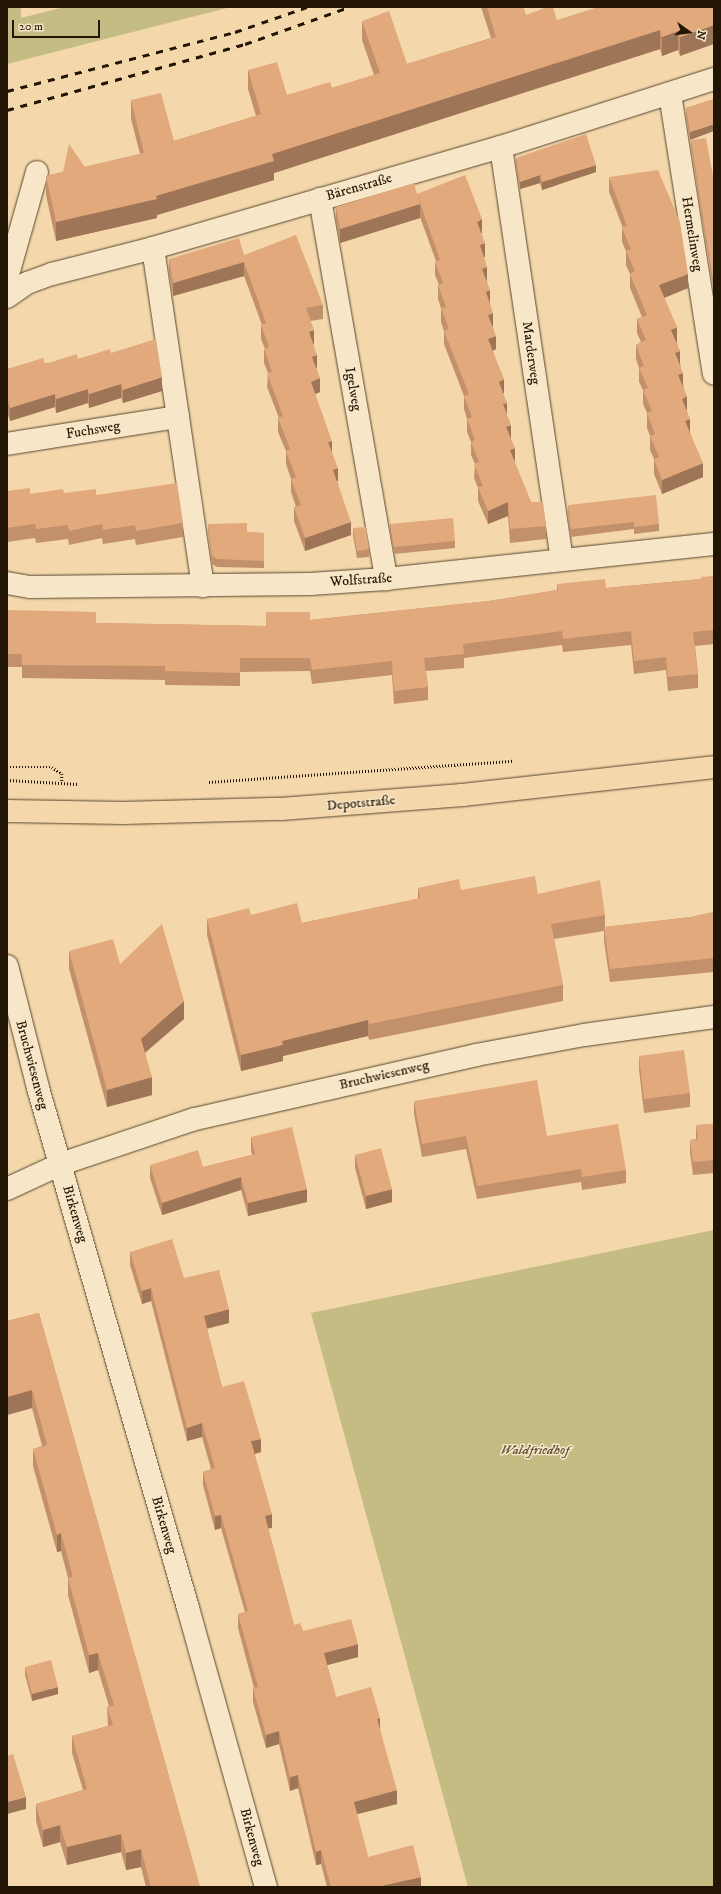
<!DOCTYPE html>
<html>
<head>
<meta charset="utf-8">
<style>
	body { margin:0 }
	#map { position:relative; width:721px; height:1894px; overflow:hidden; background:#f4d8ab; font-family:"IM FELL DW Pica",serif }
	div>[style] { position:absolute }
	.green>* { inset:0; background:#c4bc83 }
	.path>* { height:2.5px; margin-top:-1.25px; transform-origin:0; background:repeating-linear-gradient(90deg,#221504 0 1px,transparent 0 3px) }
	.roads { filter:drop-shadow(0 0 1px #56462e) drop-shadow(0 0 1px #56462e) }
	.minor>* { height:22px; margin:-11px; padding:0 11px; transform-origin:11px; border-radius:11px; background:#f8e6c8 }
	.major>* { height:22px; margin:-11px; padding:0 11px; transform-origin:11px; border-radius:11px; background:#f4d8ab }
	.rail>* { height:3px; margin-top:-1.5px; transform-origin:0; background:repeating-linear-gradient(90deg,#221504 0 7px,transparent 0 14px) }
	.wall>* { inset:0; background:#c2916b }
	.shaded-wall>* { inset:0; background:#9e7657 }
	.building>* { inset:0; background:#e2a97c }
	span { translate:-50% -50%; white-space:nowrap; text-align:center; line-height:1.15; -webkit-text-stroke:3px #f8e6c8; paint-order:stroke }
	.street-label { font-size:14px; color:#221504 }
	.park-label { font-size:14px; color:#5b4f30; font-style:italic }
	.frame { position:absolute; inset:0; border:8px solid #221504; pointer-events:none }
	.north { position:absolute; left:669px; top:12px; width:40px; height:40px; -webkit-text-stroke:3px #f8e6c8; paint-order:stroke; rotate:104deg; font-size:11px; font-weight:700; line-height:16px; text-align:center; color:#221504 }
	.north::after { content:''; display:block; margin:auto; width:14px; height:18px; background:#221504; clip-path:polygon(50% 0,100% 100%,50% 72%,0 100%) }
	.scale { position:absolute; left:12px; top:20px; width:88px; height:18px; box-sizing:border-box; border:2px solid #221504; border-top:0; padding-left:5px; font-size:12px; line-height:14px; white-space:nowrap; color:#221504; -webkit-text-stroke:3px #f8e6c8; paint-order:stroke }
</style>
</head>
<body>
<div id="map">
	<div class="green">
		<div style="clip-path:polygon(7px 7px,21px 7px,21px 18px,65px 7px,231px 7px,7px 64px)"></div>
		<div style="clip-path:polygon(714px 1230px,714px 1887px,468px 1887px,311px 1313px)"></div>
	</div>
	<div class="path">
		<div style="left:7px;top:767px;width:45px"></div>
		<div style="left:52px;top:767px;width:12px;rotate:35deg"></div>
		<div style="left:62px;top:774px;width:8px;rotate:90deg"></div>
		<div style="left:7px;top:780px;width:71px;rotate:3.2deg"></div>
		<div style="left:209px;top:782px;width:305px;rotate:-4deg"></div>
	</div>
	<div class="roads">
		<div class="minor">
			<div style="left:670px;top:94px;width:283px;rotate:81.1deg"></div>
			<div style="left:501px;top:147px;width:417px;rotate:81.6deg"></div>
			<div style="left:320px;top:199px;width:386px;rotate:80.1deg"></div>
			<div style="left:153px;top:248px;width:342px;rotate:81.6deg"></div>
			<div style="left:7px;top:278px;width:110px;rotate:-74.2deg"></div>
			<div style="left:7px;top:297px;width:24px;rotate:-35deg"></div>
			<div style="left:27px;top:283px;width:27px;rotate:-20deg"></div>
			<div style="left:52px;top:274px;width:104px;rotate:-14.4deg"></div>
			<div style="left:153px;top:248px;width:362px;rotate:-16.2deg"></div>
			<div style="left:501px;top:147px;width:224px;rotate:-17.7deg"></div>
			<div style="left:7px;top:444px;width:173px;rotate:-9deg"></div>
			<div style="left:7px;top:583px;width:23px;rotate:10deg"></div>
			<div style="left:30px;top:587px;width:280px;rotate:-0.6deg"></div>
			<div style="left:310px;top:584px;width:76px;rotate:-3.8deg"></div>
			<div style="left:386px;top:579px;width:330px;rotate:-6.1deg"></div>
			<div style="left:7px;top:966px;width:126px;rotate:75.7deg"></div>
			<div style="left:38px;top:1088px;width:541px;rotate:73.91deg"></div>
			<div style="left:188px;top:1608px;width:290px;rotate:74.4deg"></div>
			<div style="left:7px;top:1189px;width:60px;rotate:-24.8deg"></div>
			<div style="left:61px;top:1164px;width:141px;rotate:-18.6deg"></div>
			<div style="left:195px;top:1119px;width:288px;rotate:-12.8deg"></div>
			<div style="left:476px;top:1055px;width:110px;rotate:-10.5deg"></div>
			<div style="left:584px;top:1035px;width:131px;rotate:-7.9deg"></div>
		</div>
		<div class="major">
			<div style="left:7px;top:811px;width:116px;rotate:1deg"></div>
			<div style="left:123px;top:813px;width:158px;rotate:-1.5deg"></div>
			<div style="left:281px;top:809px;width:182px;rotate:-4.4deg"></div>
			<div style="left:462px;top:795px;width:254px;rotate:-6.3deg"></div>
		</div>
	</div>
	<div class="rail">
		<div style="left:7px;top:91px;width:236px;rotate:-14.5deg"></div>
		<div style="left:235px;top:32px;width:76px;rotate:-19.1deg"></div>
		<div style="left:7px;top:110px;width:247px;rotate:-15.5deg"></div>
		<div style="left:245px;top:44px;width:110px;rotate:-19.6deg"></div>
	</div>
	<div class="wall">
		<div style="clip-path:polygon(481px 7px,523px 7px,526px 15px,557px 20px,714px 7px,680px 56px,678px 50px,662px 56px,660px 49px,274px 173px,274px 180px,157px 215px,157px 218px,56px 241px,46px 195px,46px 176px,140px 154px,131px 119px,131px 100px,174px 141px,219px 127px,256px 116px,248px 89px,248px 70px,287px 95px,332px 88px,374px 75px,362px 40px,362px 21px,407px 64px,491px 38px)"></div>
		<div style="clip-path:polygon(714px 99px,690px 140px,686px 116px,686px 108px)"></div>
		<div style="clip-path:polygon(691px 140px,714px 181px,714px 293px,691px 147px)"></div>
		<div style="clip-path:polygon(516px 158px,596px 172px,542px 190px,540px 183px,520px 189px,516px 166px)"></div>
		<div style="clip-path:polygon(609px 177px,688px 288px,664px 298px,677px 342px,690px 432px,703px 477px,662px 494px,654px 474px,654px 459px,650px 450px,650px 436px,647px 428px,647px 413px,643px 404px,643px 390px,639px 382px,639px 368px,636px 359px,636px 345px,641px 342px,637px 333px,637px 319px,642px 317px,630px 288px,630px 274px,626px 265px,626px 251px,622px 242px,622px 228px,623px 228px,609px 192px)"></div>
		<div style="clip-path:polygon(417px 194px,482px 233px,481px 233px,485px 257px,484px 257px,487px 280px,487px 281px,496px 349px,493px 351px,504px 393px,503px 393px,511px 439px,515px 461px,514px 462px,531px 502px,546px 526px,546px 539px,510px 543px,508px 516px,488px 524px,478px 501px,478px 488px,474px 478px,475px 464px,471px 455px,471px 442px,467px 432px,467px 419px,464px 409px,464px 396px,444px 344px,444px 331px,441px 322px,441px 308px,438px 299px,438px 285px,439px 285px,435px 275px,435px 262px,436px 261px,420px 217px,420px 218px,340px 243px,336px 221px,336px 207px)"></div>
		<div style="clip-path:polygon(244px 255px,323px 305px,323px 319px,310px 321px,314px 344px,313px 344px,317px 368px,316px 368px,320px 392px,315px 394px,332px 452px,338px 481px,337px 481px,351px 535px,305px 551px,294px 521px,294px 507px,296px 507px,291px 492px,291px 479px,286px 464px,286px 451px,278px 432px,278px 418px,279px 418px,267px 387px,268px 373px,264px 363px,264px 349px,265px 349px,261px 339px,261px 325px,262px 325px,244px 276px,173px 296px,169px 272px,169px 259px)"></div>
		<div style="clip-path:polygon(111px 353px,162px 391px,123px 403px,121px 398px,89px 408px,88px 403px,56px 413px,55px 407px,10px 421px,7px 412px,7px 369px,78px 359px)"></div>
		<div style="clip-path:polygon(7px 491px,30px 494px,64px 493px,96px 495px,183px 523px,183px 537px,136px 545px,135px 539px,103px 544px,102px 538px,69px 545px,68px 539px,36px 543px,35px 538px,7px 542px)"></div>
		<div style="clip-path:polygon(568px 505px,659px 524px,659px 531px,634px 534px,634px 529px,571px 537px,568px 513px)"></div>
		<div style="clip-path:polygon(208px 524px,247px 532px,264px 533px,264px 568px,217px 567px,212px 564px,208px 531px)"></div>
		<div style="clip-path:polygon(390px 524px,455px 541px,455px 548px,394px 554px,390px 532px)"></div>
		<div style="clip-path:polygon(353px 528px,369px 549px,369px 557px,357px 558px,353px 535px)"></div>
		<div style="clip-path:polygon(714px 576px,714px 644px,695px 646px,698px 674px,698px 688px,668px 691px,666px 670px,634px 674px,631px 645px,563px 652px,562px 645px,464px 658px,464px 668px,426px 671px,428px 687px,428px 700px,394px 704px,392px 675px,312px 684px,310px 671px,240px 672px,240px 686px,165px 685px,165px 680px,22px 678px,22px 667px,7px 667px,7px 610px,96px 623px,266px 626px,310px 620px,489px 601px,557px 590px,557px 584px,606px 588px,701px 579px)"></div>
		<div style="clip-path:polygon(418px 888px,538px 894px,605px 915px,605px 927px,691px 917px,714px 912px,714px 972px,610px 982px,604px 941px,604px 931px,554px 939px,563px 985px,563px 1001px,369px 1040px,368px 1036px,283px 1056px,283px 1061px,241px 1071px,207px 935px,207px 919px,251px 915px,302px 923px,418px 899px)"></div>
		<div style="clip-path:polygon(69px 951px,120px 964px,184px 1019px,145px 1053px,152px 1095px,107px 1107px,69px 969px)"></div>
		<div style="clip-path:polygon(639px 1056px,690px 1093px,690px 1107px,644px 1113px,639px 1070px)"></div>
		<div style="clip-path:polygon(414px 1101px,547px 1136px,626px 1170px,626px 1183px,582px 1190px,581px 1182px,477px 1199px,466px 1149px,422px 1157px,414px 1114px)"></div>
		<div style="clip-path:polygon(714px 1124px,714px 1173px,693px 1175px,690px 1153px,690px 1140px,696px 1139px,696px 1125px)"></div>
		<div style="clip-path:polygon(251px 1137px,307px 1202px,248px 1216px,241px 1190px,162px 1215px,150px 1178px,150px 1165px,203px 1167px,252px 1155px,251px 1150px)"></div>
		<div style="clip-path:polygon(355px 1155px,392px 1202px,366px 1209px,355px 1168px)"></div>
		<div style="clip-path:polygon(130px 1252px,184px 1278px,229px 1323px,207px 1329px,222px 1387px,261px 1452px,254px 1454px,272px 1528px,268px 1528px,294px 1625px,303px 1631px,358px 1657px,327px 1665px,336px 1697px,380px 1729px,397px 1804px,357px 1814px,368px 1857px,421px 1887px,327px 1887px,321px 1864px,316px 1865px,298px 1788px,290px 1791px,279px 1744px,266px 1748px,253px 1702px,253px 1688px,254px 1688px,238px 1628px,238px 1614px,245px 1612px,221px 1528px,215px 1530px,203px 1485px,203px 1472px,211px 1469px,202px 1437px,187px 1441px,151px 1301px,142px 1304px,130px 1265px)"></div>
		<div style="clip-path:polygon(39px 1313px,200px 1887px,146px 1887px,141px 1867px,126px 1870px,121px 1852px,67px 1865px,60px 1842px,43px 1847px,36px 1821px,36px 1804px,83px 1790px,72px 1753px,72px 1736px,108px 1726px,107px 1707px,109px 1706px,98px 1670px,89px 1673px,68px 1595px,68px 1578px,61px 1551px,57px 1552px,33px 1466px,33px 1449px,42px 1446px,32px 1408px,7px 1415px,7px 1321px)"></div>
		<div style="clip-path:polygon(25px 1667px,58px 1694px,32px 1701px,25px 1675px)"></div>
	</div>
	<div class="shaded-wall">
		<div style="clip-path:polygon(714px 25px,714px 44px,680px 56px,680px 37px)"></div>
		<div style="clip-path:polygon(660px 30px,660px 49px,274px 173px,274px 180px,157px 215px,157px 218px,56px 241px,56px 222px,156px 196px,272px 154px)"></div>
		<div style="clip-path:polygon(678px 31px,678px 50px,662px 56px,662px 37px)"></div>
		<div style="clip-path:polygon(714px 124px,714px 131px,690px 140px,690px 132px)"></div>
		<div style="clip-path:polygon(596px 165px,596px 172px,542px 190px,542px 182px)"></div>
		<div style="clip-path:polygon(540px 175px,540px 183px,520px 189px,520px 182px)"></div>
		<div style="clip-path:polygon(420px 204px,420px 218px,340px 243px,340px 229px)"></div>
		<div style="clip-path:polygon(482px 219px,482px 233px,477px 235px,477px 222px)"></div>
		<div style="clip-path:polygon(485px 243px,485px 257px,480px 259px,480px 245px)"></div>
		<div style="clip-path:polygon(244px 262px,244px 276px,173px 296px,173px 283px)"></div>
		<div style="clip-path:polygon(487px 267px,487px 280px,482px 282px,482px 269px)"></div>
		<div style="clip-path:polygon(688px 274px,688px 288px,659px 300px,659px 285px)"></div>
		<div style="clip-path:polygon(490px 290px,490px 304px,486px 305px,486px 292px)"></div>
		<div style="clip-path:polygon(493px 313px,493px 326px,488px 328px,488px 315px)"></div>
		<div style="clip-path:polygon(677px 327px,677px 342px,671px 344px,671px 330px)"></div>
		<div style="clip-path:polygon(314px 330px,314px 344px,309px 346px,309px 332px)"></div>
		<div style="clip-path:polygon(496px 336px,496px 349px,488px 353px,488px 339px)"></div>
		<div style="clip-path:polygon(680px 351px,680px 365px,675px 353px)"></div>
		<div style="clip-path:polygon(317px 355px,317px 368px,312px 370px,312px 357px)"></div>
		<div style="clip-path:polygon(683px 373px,683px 387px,678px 390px,678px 375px)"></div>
		<div style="clip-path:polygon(162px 377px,162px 391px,123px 403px,123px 390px)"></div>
		<div style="clip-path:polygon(320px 378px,320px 392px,311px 396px,311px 382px)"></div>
		<div style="clip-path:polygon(504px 379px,504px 393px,499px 395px,499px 382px)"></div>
		<div style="clip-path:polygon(121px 384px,121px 398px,89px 408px,89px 394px)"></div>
		<div style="clip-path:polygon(88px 389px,88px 403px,56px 413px,56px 399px)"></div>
		<div style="clip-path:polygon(55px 394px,55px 407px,10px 421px,10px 408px)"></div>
		<div style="clip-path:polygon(687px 396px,687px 411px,682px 399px)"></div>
		<div style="clip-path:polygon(507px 403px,507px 416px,503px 404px)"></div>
		<div style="clip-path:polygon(690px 419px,690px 434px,685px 421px)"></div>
		<div style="clip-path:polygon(511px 425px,511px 439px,506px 441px,506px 427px)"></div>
		<div style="clip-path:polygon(332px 441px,332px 454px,328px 442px)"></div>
		<div style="clip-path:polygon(515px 448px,515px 461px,510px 464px,510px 450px)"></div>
		<div style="clip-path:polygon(703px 463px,703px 477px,662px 494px,662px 480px)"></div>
		<div style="clip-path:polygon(338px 468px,338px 481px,333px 483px,333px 470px)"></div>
		<div style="clip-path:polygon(508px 502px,508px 516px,488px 524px,488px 511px)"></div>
		<div style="clip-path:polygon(351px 522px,351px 535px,305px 551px,305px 538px)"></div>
		<div style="clip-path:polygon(184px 1001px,184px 1019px,141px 1056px,141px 1039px)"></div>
		<div style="clip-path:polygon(368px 1020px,368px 1036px,283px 1056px,283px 1061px,241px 1071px,241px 1055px,282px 1041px)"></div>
		<div style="clip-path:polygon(152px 1077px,152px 1095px,107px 1107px,107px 1090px)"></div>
		<div style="clip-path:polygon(241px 1177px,241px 1190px,162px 1215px,162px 1203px)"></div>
		<div style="clip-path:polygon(307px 1189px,307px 1202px,248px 1216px,248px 1203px)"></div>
		<div style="clip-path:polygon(392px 1189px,392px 1202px,366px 1209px,366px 1196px)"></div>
		<div style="clip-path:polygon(151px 1288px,151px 1301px,142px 1304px,142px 1291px)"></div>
		<div style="clip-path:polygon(229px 1309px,229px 1323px,204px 1329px,204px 1316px)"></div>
		<div style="clip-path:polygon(32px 1390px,32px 1408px,7px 1415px,7px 1397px)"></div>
		<div style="clip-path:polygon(202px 1423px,202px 1437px,187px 1441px,187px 1428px)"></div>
		<div style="clip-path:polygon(261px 1439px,261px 1452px,251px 1455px,251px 1441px)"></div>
		<div style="clip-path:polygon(272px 1514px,272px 1528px,265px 1529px,265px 1516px)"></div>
		<div style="clip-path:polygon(221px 1515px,221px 1528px,215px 1530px,215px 1516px)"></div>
		<div style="clip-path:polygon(61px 1533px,61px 1551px,57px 1552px,57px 1535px)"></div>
		<div style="clip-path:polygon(358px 1644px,358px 1657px,324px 1666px,324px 1653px)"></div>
		<div style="clip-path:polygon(98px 1653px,98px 1670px,89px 1673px,89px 1655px)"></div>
		<div style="clip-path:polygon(58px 1687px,58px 1694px,32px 1701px,32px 1694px)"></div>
		<div style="clip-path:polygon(380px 1718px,380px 1731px,377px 1719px)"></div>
		<div style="clip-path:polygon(279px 1731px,279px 1744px,266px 1748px,266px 1735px)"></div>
		<div style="clip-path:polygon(298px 1775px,298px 1788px,290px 1791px,290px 1777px)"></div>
		<div style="clip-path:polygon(397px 1790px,397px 1804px,354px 1815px,354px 1802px)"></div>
		<div style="clip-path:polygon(26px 1797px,26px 1809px,7px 1814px,7px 1802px)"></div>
		<div style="clip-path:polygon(60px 1825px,60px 1842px,43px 1847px,43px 1830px)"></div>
		<div style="clip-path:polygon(121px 1834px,121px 1852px,67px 1865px,67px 1847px)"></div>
		<div style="clip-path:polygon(141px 1849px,141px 1867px,126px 1870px,126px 1853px)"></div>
		<div style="clip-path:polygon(321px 1850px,321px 1864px,316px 1865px,316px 1852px)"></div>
		<div style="clip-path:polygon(421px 1877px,421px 1887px,377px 1887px)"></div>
	</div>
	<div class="building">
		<div style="clip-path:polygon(487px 7px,523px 7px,526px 15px,547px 7px,553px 7px,557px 20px,598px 7px,714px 7px,714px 25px,680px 37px,678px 31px,662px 37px,660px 30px,272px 154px,274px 161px,156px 196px,157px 199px,56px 222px,46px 176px,63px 172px,69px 144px,85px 167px,144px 153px,131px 100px,161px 93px,174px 141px,219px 127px,261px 114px,248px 70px,277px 62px,287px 95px,330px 82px,332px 88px,380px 73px,362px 21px,389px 11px,407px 64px,496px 37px)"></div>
		<div style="clip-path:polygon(714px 99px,714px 124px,690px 132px,686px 108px)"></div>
		<div style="clip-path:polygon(586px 134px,596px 165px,542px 182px,540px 175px,520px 182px,516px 158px)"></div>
		<div style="clip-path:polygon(706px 138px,714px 181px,714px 286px,691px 140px)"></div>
		<div style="clip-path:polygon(658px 170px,680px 222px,688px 274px,659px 285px,677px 327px,671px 330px,680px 351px,675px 353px,683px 373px,678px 375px,687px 396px,682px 399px,690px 419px,685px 421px,703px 463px,662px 480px,654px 459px,659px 457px,650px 436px,655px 434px,647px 413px,652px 411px,643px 390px,648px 388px,639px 368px,644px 366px,636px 345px,646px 340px,637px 319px,647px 315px,630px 274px,635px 271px,626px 251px,631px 249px,622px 228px,627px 226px,609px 177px)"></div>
		<div style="clip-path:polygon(465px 175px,482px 219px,477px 222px,485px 243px,480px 245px,487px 267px,482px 269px,490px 290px,486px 292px,493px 313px,488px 315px,496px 336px,488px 339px,504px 379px,499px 382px,507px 403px,503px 404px,511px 425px,506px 427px,515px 448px,510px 450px,531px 502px,543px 502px,546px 526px,510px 529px,508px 502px,488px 511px,478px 487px,483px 486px,474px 464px,479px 462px,471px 442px,475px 440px,467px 419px,472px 417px,464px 396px,469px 394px,444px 331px,449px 329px,441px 308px,446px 307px,438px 285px,443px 283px,435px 262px,440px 260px,418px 197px,420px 204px,340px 229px,336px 207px,414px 183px,417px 194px)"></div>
		<div style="clip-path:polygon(296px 235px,323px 305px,306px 308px,314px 330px,309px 332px,317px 355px,312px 357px,320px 378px,311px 382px,332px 441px,328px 442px,338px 468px,333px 470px,351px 522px,305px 538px,294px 507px,301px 505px,291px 479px,296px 477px,286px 451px,290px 449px,278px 418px,283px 416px,267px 373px,272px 372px,264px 349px,269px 347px,261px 325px,266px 323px,244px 262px,173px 283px,169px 259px,239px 238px,244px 255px)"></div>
		<div style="clip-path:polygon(156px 339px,162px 377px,123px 390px,121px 384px,89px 394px,88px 389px,56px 399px,55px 394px,10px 408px,7px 399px,7px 369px,43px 358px,45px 364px,77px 354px,78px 359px,110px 349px,111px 353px)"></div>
		<div style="clip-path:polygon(177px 483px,183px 523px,136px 531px,135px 525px,103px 530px,102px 524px,69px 531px,68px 525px,36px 529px,35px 524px,7px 528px,7px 491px,30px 488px,30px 494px,63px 489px,64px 493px,96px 489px,96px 495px)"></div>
		<div style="clip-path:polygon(656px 495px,659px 524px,634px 527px,634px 522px,571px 529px,568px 505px)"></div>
		<div style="clip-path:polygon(453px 518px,455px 541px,394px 547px,390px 524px)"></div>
		<div style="clip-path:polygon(247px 523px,247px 532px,264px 533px,264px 561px,217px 559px,212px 556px,208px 524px)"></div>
		<div style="clip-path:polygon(366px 527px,369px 549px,357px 551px,353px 528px)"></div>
		<div style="clip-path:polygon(714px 576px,714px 630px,693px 632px,698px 674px,668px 677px,666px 657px,634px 661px,631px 631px,563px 639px,562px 631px,463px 644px,464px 654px,424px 658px,428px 687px,394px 691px,392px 661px,312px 670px,310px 658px,240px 658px,240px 673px,165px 671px,165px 666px,22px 665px,22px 654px,7px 654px,7px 610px,96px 612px,96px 623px,266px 626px,266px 612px,310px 612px,310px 620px,489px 601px,558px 590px,557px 584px,605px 579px,606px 588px,701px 579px,701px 577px)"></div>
		<div style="clip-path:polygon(535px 876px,538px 894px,600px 880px,605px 915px,551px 924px,563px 985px,369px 1024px,368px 1020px,282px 1041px,283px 1045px,241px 1055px,207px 919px,249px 908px,251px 915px,297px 903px,302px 923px,420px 898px,418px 888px,459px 879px,461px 890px)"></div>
		<div style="clip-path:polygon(714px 912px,714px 958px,610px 969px,604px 927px,691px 917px)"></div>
		<div style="clip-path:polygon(162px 924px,184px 1001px,141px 1039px,152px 1077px,107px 1090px,69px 951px,113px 939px,120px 964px)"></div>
		<div style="clip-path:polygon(684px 1050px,690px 1093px,644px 1099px,639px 1056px)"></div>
		<div style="clip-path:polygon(537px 1080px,547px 1136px,618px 1124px,626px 1170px,582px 1177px,581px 1169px,477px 1186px,466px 1136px,422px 1144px,414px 1101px)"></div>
		<div style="clip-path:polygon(714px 1124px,714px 1160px,693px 1162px,690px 1140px,698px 1139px,696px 1125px)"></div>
		<div style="clip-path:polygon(292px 1127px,307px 1189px,248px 1203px,241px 1177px,162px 1203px,150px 1165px,198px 1150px,203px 1167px,255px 1154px,251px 1137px)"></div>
		<div style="clip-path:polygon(381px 1148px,392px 1189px,366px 1196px,355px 1155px)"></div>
		<div style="clip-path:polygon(172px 1239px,184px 1278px,219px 1270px,229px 1309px,204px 1316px,222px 1387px,244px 1381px,261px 1439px,251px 1441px,272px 1514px,265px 1516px,294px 1625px,300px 1623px,303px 1631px,351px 1619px,358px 1644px,324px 1653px,336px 1697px,371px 1687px,380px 1718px,377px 1719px,397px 1790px,354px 1802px,368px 1857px,413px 1845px,421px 1877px,377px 1887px,331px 1887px,321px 1850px,316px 1852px,298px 1775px,290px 1777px,279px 1731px,266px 1735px,253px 1688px,258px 1687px,238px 1614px,248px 1611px,221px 1515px,215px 1516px,203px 1472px,215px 1468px,202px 1423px,187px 1428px,151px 1288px,142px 1291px,130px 1252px)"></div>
		<div style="clip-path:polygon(39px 1313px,200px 1887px,151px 1887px,141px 1849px,126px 1853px,121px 1834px,67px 1847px,60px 1825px,43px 1830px,36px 1804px,87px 1789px,72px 1736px,113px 1725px,107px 1707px,114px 1705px,98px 1653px,89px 1655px,68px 1578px,73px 1577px,61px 1533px,57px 1535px,33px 1449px,47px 1445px,32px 1390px,7px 1397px,7px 1321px)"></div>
		<div style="clip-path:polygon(51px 1660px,58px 1687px,32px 1694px,25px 1667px)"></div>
		<div style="clip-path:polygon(13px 1754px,26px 1797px,7px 1802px,7px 1756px)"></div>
	</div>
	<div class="street-label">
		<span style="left:359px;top:187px;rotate:-16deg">Bärenstraße</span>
		<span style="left:692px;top:234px;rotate:81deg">Hermelinweg</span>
		<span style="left:531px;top:353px;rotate:82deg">Marderweg</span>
		<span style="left:353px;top:389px;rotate:80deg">Igelweg</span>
		<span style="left:93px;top:430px;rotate:-9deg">Fuchsweg</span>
		<span style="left:361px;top:580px;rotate:-4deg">Wolfstraße</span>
		<span style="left:361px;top:803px;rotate:-5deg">Depotstraße</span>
		<span style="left:32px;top:1065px;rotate:75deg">Bruchwiesenweg</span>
		<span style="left:384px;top:1075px;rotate:-13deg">Bruchwiesenweg</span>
		<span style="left:75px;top:1214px;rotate:74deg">Birkenweg</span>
		<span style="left:164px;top:1525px;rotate:74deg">Birkenweg</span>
		<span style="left:252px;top:1837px;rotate:75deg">Birkenweg</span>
	</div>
	<div class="park-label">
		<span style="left:535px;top:1450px">Waldfriedhof</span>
	</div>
	<div class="frame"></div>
	<div class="north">N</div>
	<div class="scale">20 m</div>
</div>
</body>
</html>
